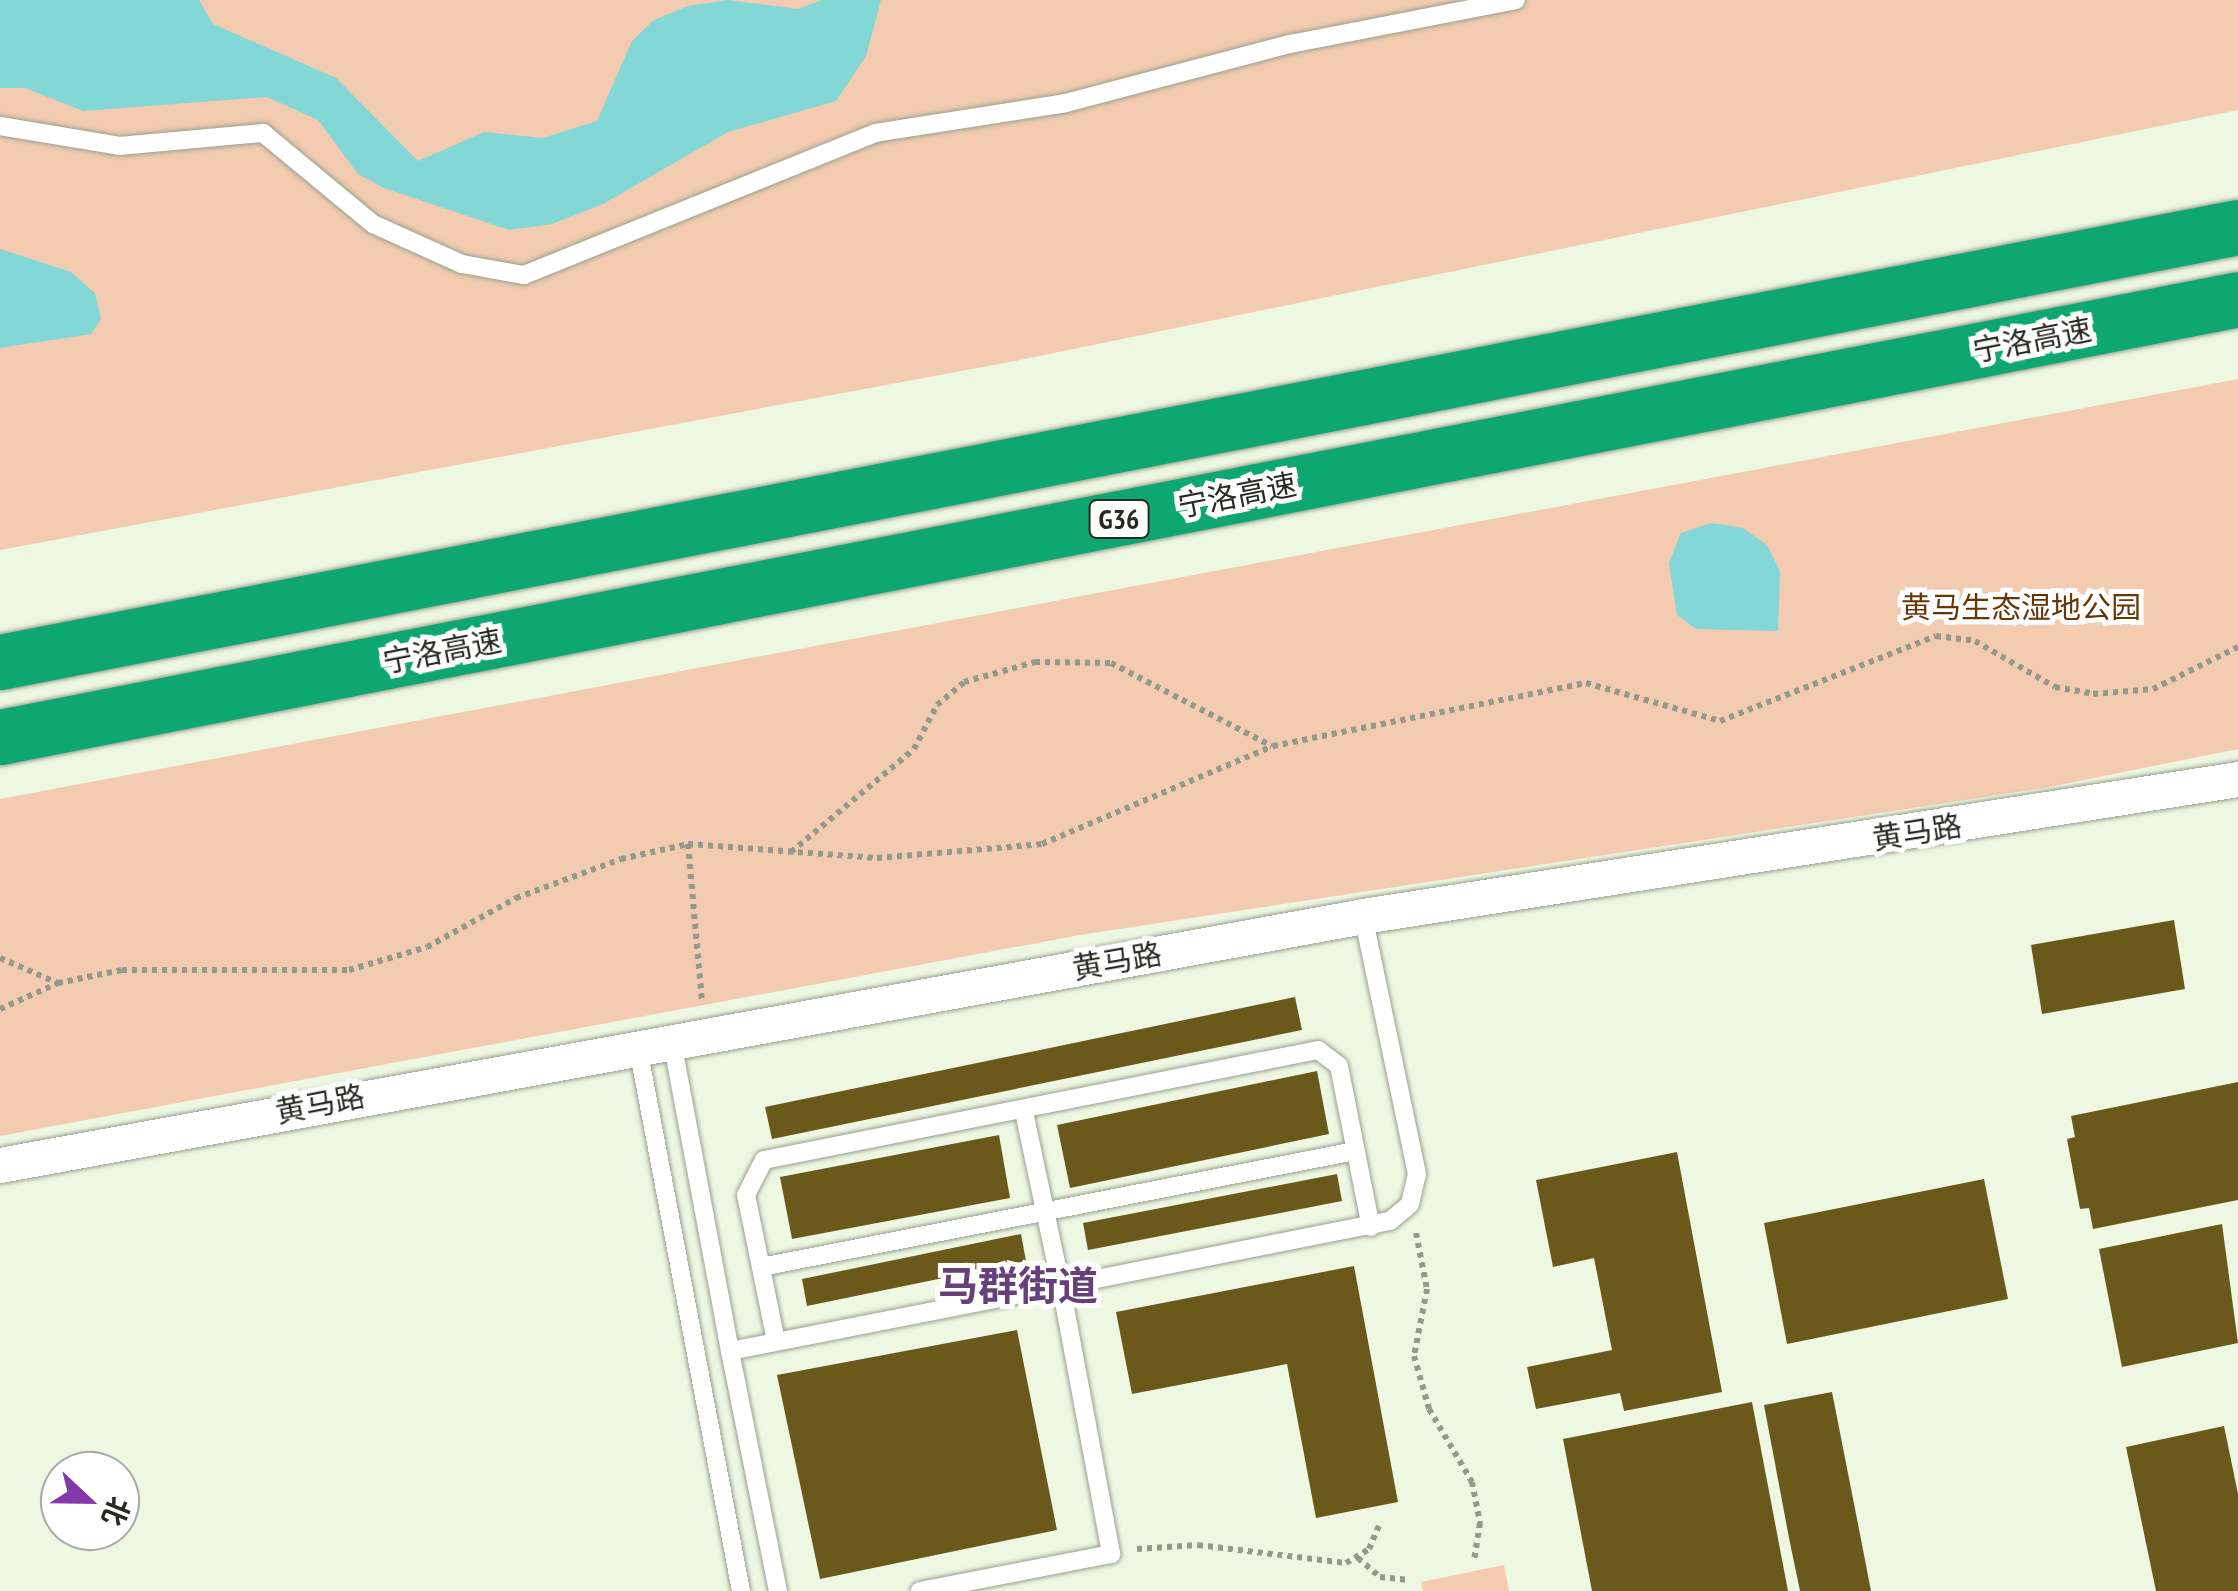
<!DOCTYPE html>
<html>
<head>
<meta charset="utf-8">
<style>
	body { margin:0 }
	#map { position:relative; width:2238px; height:1591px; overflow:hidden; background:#eef7e2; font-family:"PT Sans Narrow","Noto Sans SC",sans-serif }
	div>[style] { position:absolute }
	.green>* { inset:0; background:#f2cbb0 }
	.water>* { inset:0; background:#83d7d7 }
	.building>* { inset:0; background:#6b591c }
	.path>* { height:6px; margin-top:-3px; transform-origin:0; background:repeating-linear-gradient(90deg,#939a8b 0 5px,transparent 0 10px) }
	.roads { filter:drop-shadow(0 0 2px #98a08e) drop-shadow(0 0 2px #98a08e) }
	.lane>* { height:18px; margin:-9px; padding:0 9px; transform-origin:9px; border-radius:9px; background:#fff }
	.street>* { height:35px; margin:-17.5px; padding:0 17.5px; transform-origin:17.5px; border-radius:17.5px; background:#fff }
	.highway>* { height:55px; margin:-27.5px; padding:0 27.5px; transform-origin:27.5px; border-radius:27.5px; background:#0ea772 }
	span { translate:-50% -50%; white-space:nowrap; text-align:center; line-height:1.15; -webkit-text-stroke:10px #fff; paint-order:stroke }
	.shield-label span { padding:2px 8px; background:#fff; border:2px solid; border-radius:8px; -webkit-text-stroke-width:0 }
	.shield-label { font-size:28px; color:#272a23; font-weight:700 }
	.street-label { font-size:30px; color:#272a23 }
	.park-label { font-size:30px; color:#673506 }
	.district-label { font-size:40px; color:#65407a; font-weight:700 }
	.north { position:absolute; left:40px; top:1451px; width:100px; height:100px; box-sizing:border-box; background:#fff; border:2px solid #a9aaa7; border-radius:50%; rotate:112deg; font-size:28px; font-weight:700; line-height:40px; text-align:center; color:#272a23 }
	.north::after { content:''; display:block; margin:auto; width:35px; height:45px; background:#8438aa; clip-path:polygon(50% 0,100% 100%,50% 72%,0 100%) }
</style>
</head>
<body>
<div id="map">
	<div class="green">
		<div style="clip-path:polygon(0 0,2238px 0,2238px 110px,1015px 361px,0 550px)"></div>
		<div style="clip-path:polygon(2238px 379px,2238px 749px,2044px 788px,1080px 935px,0 1136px,0 799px)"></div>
		<div style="clip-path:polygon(1504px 1565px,1509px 1591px,1423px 1591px,1421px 1582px)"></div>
	</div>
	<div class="water">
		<div style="clip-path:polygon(0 0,199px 0,213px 24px,336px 78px,418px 161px,484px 132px,543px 138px,597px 121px,632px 41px,654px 20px,688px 6px,728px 0,798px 9px,822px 0,881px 0,866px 56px,836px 101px,728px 132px,603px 204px,552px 224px,509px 230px,384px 188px,358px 174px,318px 120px,267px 97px,83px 111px,25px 88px,0 88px)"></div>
		<div style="clip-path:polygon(0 249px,71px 272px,95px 293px,101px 319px,91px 334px,0 348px)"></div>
		<div style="clip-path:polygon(1711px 523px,1743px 528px,1767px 545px,1780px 571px,1778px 631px,1696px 629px,1677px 615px,1669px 563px,1681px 533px)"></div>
	</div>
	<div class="building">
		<div style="clip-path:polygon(2174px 920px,2185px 989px,2042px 1014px,2031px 945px)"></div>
		<div style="clip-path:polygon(1295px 997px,1302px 1030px,772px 1139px,765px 1107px)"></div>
		<div style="clip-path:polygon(1317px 1071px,1329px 1134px,1070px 1188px,1057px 1125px)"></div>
		<div style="clip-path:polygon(2238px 1082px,2238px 1200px,2093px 1229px,2089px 1208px,2080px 1209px,2067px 1139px,2075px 1137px,2071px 1116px)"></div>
		<div style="clip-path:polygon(999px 1135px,1010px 1198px,792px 1239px,780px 1177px)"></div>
		<div style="clip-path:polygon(1677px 1152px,1722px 1392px,1624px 1411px,1620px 1393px,1536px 1409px,1527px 1367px,1612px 1350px,1594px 1258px,1553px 1267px,1536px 1180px)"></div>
		<div style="clip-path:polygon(1337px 1174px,1342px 1201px,1088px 1250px,1083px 1223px)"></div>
		<div style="clip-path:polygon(1984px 1179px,2008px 1299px,1787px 1344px,1764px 1223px)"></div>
		<div style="clip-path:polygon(2222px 1224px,2238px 1343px,2122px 1367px,2099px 1249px)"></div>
		<div style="clip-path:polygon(1021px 1234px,1026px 1261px,807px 1306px,802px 1279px)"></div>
		<div style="clip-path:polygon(1354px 1266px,1398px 1502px,1316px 1518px,1287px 1364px,1132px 1394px,1116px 1312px)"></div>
		<div style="clip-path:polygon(1017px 1330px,1057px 1530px,820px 1579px,777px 1375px)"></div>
		<div style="clip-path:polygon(1832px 1392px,1858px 1524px,1871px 1591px,1800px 1591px,1789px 1538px,1764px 1405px)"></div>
		<div style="clip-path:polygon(1752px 1402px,1788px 1591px,1592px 1591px,1563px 1439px)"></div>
		<div style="clip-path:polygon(2224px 1426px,2238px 1494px,2238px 1591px,2156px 1591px,2126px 1447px)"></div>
	</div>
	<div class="path">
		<div style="left:688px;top:844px;width:159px;rotate:84.9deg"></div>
		<div style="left:791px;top:852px;width:160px;rotate:-39.9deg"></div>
		<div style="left:914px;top:749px;width:50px;rotate:-62.4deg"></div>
		<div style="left:937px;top:705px;width:35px;rotate:-40deg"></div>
		<div style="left:964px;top:682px;width:74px;rotate:-15.7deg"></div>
		<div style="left:1035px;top:662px;width:76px;rotate:0.8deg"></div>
		<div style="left:1111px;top:663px;width:181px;rotate:27.3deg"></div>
		<div style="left:0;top:958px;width:63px;rotate:23.3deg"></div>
		<div style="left:0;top:1009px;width:64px;rotate:-24.1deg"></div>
		<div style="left:58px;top:983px;width:65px;rotate:-11.5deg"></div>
		<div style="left:122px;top:970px;width:227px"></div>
		<div style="left:349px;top:970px;width:81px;rotate:-16.4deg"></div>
		<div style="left:427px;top:947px;width:102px;rotate:-28.8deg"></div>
		<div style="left:516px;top:898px;width:112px;rotate:-20.4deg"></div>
		<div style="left:621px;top:859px;width:69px;rotate:-12.6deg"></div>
		<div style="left:688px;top:844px;width:190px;rotate:4.2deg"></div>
		<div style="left:877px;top:858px;width:166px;rotate:-4.8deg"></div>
		<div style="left:1042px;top:844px;width:251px;rotate:-23deg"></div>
		<div style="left:1273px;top:746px;width:319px;rotate:-11.4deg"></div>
		<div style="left:1586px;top:683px;width:139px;rotate:15.8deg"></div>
		<div style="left:1720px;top:721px;width:232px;rotate:-21.5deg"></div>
		<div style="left:1936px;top:636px;width:39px;rotate:7deg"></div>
		<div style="left:1975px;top:641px;width:92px;rotate:29.9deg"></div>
		<div style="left:2055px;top:687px;width:39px;rotate:10deg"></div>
		<div style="left:2093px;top:694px;width:60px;rotate:-4.8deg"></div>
		<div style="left:2153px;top:689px;width:95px;rotate:-26.3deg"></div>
		<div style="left:1416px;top:1233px;width:57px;rotate:78.9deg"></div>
		<div style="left:1427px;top:1289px;width:68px;rotate:101deg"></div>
		<div style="left:1414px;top:1356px;width:55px;rotate:74.2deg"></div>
		<div style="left:1429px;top:1409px;width:85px;rotate:59.5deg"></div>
		<div style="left:1472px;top:1482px;width:42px;rotate:79deg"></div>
		<div style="left:1480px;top:1523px;width:36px;rotate:99deg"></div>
		<div style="left:1137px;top:1549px;width:61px;rotate:-3.8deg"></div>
		<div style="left:1198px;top:1545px;width:149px;rotate:6.9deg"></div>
		<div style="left:1346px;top:1563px;width:27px;rotate:-31deg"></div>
		<div style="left:1369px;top:1549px;width:30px;rotate:-67deg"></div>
		<div style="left:1358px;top:1558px;width:29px;rotate:41deg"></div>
		<div style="left:1380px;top:1577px;width:27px;rotate:6deg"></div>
	</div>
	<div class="roads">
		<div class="lane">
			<div style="left:0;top:126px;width:121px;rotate:9.5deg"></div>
			<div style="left:119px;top:146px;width:145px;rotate:-5.2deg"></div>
			<div style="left:263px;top:133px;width:143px;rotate:39.6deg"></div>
			<div style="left:373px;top:224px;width:98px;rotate:24.2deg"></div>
			<div style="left:462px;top:264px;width:63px;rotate:10.1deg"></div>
			<div style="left:524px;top:275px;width:379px;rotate:-22deg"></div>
			<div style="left:875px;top:133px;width:193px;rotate:-8.9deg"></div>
			<div style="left:1066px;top:103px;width:232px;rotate:-14.8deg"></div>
			<div style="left:1290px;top:44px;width:230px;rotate:-11deg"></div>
			<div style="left:672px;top:1041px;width:315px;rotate:79.4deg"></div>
			<div style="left:730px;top:1351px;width:337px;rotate:-11.1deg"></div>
			<div style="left:1061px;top:1286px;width:273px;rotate:79.4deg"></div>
			<div style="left:1111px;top:1554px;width:195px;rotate:169deg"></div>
			<div style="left:638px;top:1048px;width:553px;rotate:79.26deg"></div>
			<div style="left:1024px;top:1112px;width:178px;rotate:78deg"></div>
			<div style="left:1061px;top:1286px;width:335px;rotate:-11.2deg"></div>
			<div style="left:1390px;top:1221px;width:26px;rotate:-40deg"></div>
			<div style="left:1410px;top:1204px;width:31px;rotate:-77deg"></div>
			<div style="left:1417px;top:1174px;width:264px;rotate:-101.8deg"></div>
			<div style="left:761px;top:1267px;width:605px;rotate:-11.05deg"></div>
			<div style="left:776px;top:1341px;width:149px;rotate:-101.6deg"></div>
			<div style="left:746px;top:1195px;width:39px;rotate:-63deg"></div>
			<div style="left:764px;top:1160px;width:565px;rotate:-11.23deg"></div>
			<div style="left:1318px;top:1050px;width:26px;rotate:37deg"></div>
			<div style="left:1339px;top:1066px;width:164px;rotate:78.8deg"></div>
			<div style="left:730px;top:1351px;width:245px;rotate:78.7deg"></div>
		</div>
		<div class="street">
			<div style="left:0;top:1165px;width:1386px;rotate:-10.35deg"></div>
			<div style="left:1363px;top:916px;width:886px;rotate:-8.9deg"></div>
		</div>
		<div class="highway">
			<div style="left:0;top:662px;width:2280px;rotate:-11deg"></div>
			<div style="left:0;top:737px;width:2280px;rotate:-11.07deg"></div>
		</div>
	</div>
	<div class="shield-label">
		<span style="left:1119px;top:519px">G36</span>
	</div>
	<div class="street-label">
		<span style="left:2032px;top:340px;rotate:-11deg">宁洛高速</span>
		<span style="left:1237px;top:495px;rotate:-11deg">宁洛高速</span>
		<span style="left:442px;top:651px;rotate:-11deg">宁洛高速</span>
		<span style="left:1917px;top:832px;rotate:-9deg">黄马路</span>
		<span style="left:1117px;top:961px;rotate:-10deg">黄马路</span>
		<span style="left:320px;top:1104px;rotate:-11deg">黄马路</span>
	</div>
	<div class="park-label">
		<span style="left:2021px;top:607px">黄马生态湿地公园</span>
	</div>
	<div class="district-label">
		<span style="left:1018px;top:1285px">马群街道</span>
	</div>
	<div class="north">北</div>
</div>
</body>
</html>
